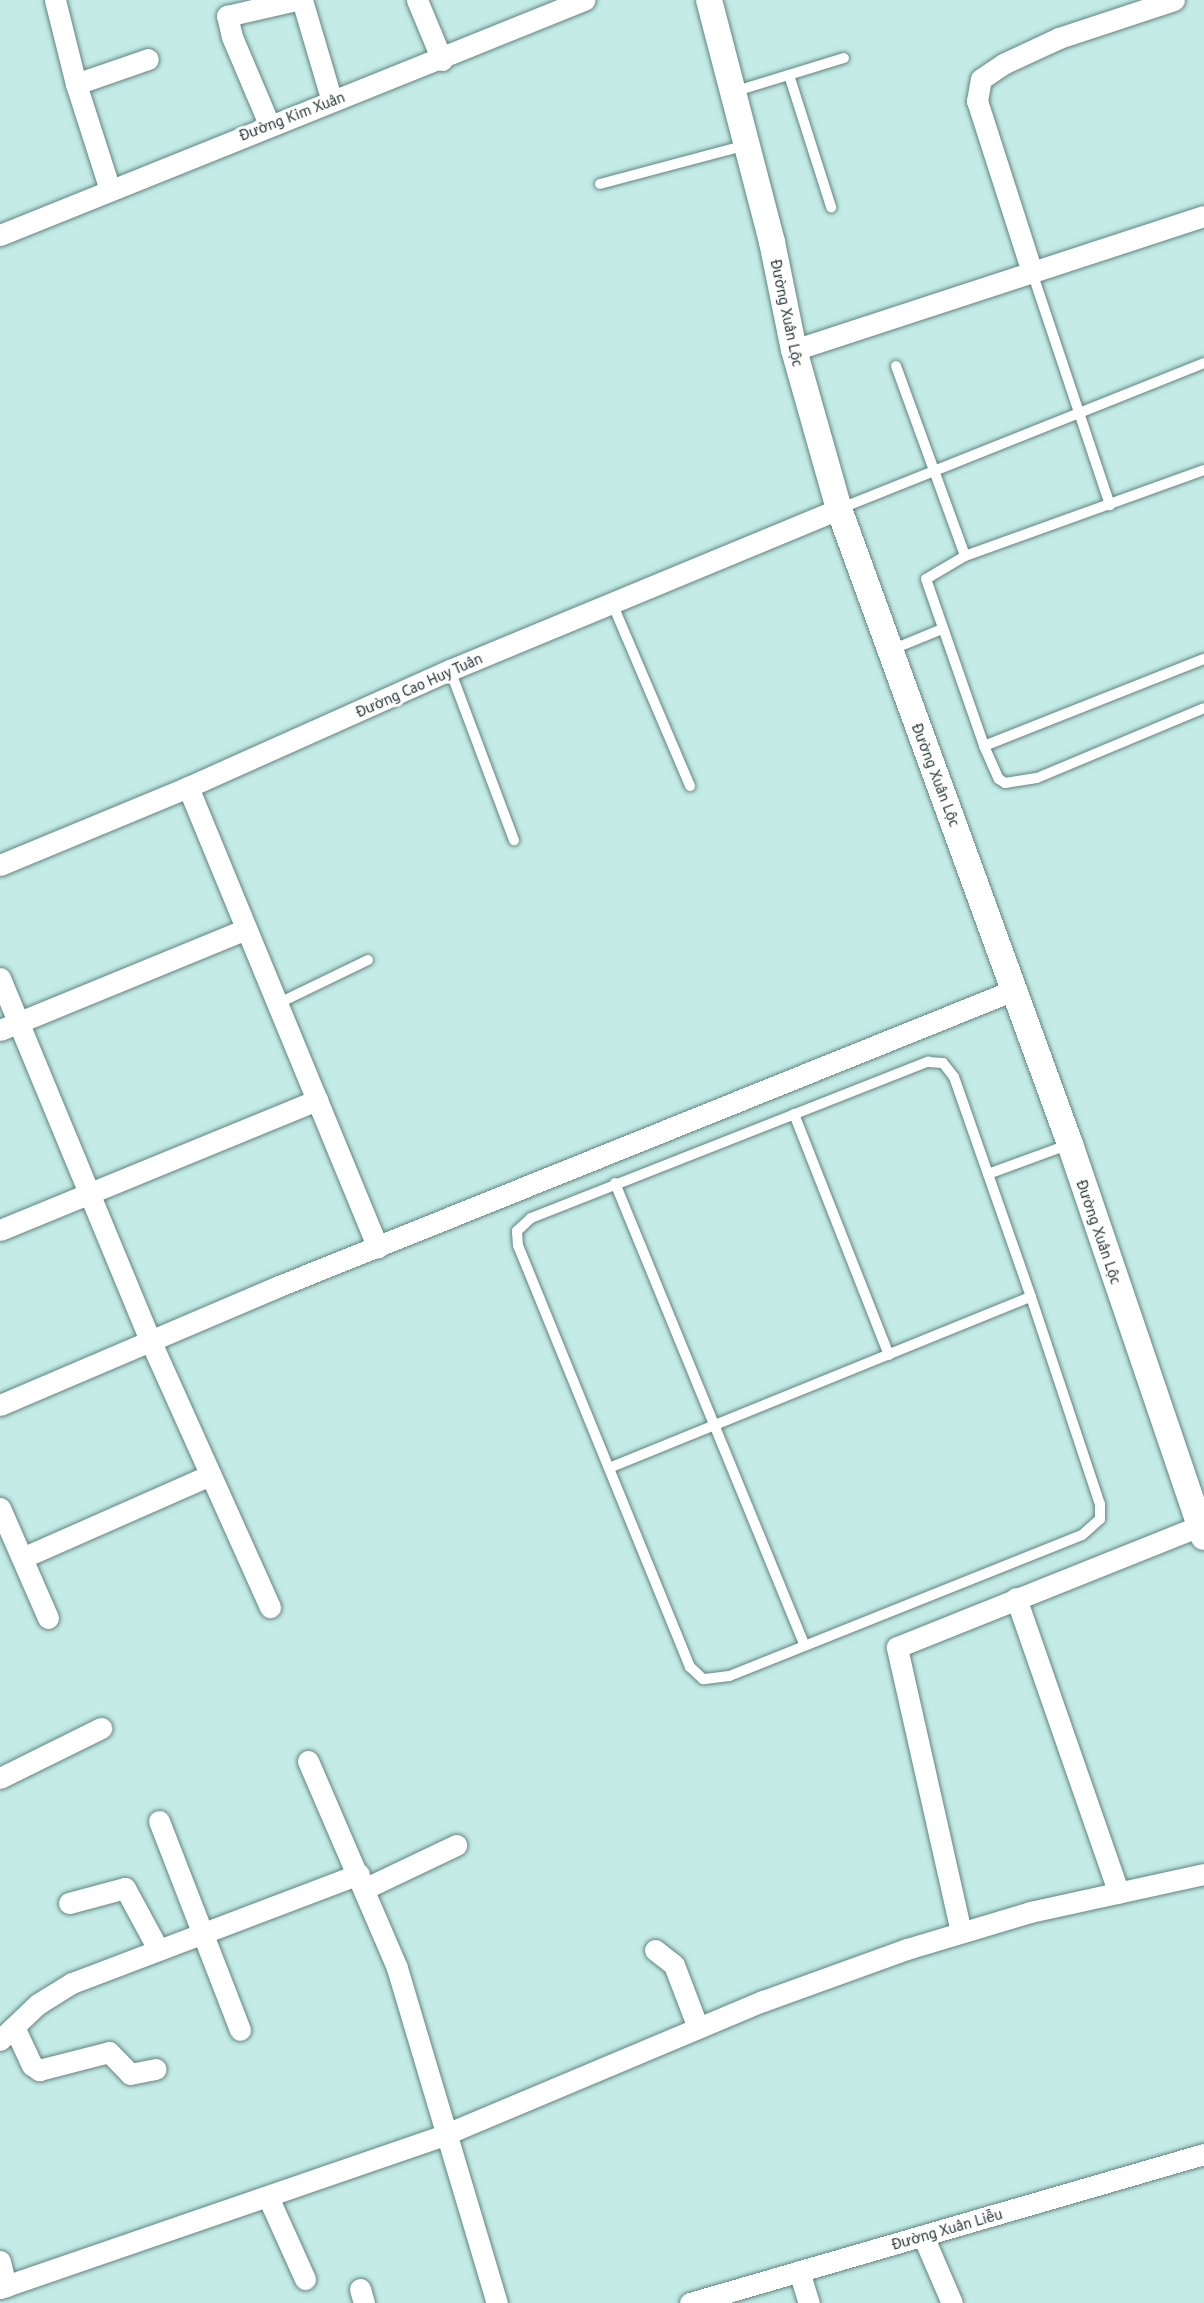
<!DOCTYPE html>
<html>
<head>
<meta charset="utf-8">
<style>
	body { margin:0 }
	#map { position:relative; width:1204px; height:2303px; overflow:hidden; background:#c4ebe6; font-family:"PT Sans",sans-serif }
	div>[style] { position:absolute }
	.roads { filter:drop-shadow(0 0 2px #618480) drop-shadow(0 0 2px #618480) }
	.service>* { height:10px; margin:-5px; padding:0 5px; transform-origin:5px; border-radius:5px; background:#fff }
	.minor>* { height:21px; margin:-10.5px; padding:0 10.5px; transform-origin:10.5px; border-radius:10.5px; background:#fff }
	.tertiary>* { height:26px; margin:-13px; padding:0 13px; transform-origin:13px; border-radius:13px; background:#fff }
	span { translate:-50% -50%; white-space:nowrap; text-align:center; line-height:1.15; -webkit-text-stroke:6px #fff; paint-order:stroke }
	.street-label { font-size:15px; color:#243332 }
</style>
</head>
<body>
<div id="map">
	<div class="roads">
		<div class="service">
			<div style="left:789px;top:75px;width:139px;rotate:72.3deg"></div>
			<div style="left:733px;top:92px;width:116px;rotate:-17deg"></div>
			<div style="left:600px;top:184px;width:152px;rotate:-14.9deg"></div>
			<div style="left:1032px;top:272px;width:246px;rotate:71.5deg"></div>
			<div style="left:896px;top:366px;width:202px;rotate:70deg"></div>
			<div style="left:1204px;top:470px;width:254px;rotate:160.2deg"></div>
			<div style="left:965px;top:556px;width:45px;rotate:149.5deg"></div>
			<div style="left:926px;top:579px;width:177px;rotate:70.8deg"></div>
			<div style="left:984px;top:746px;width:36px;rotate:66deg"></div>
			<div style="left:999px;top:779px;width:7px;rotate:34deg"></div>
			<div style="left:1005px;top:783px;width:32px;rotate:-9deg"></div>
			<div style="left:1037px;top:778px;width:181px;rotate:-22.7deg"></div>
			<div style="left:839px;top:509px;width:393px;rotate:-21.8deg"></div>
			<div style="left:612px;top:603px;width:199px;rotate:66.9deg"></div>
			<div style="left:891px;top:650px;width:55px;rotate:-22.4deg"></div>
			<div style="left:450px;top:670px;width:182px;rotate:69.4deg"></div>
			<div style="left:984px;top:746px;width:237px;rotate:-21.6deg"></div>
			<div style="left:277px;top:1004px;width:101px;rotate:-25.8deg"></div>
			<div style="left:928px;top:1062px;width:15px;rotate:4deg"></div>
			<div style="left:943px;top:1063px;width:18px;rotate:52deg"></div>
			<div style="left:954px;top:1077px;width:233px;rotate:70.7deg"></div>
			<div style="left:1031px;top:1297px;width:218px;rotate:71.6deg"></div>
			<div style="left:1100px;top:1504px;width:15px;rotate:90deg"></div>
			<div style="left:1100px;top:1519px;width:24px;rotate:138deg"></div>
			<div style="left:1082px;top:1535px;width:380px;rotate:158.2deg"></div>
			<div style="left:729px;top:1676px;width:26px;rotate:173deg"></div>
			<div style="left:703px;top:1679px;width:18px;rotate:-137deg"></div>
			<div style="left:690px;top:1667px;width:455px;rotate:-112.2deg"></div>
			<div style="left:518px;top:1246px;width:15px;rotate:-94deg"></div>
			<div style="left:517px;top:1231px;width:19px;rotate:-43deg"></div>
			<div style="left:531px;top:1218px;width:427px;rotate:-21.5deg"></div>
			<div style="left:794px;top:1114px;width:259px;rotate:68.5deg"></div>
			<div style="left:988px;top:1174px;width:87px;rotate:-20.1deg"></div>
			<div style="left:615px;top:1183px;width:498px;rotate:67.7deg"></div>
			<div style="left:609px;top:1468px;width:455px;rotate:-22.1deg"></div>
		</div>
		<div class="minor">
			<div style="left:55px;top:0;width:87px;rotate:76deg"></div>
			<div style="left:76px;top:84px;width:111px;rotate:72.2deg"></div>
			<div style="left:302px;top:0;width:105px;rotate:73.5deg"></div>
			<div style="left:417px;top:0;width:65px;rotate:67.4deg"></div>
			<div style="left:76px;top:84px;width:76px;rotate:-19.1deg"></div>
			<div style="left:269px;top:124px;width:95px;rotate:-113deg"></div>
			<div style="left:232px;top:37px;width:22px;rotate:-103deg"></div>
			<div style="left:227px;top:16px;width:71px;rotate:-13.1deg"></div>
			<div style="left:0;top:235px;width:630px;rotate:-21.92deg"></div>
			<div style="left:1032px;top:272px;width:180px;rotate:-107.8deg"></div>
			<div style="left:977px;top:101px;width:22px;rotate:-80deg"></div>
			<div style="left:981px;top:79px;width:27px;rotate:-34deg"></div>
			<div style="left:1003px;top:64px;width:62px;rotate:-24.9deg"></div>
			<div style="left:1059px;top:38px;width:121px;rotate:-18.3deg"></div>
			<div style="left:794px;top:350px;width:431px;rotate:-18.1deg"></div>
			<div style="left:188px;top:787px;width:498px;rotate:67.6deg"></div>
			<div style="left:0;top:865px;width:204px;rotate:-22.5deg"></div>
			<div style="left:188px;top:787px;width:287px;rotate:-24.1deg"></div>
			<div style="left:450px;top:670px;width:421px;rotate:-22.5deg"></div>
			<div style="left:0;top:978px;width:392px;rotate:67.5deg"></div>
			<div style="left:150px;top:1340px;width:293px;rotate:65.8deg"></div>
			<div style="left:0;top:1030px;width:266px;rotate:-22.3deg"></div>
			<div style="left:0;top:1230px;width:343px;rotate:-22.3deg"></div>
			<div style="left:0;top:1405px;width:303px;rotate:-23.1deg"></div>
			<div style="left:279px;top:1286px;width:792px;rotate:-21.94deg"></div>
			<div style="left:0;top:1508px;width:120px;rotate:66.4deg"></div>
			<div style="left:22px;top:1558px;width:206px;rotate:-23.8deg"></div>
			<div style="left:1016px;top:1598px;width:312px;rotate:70.8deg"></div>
			<div style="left:308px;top:1761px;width:225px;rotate:66.7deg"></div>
			<div style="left:397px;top:1968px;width:350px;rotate:73.4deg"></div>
			<div style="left:0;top:1778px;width:113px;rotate:-26.3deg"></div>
			<div style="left:159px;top:1821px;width:224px;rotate:68.8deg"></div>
			<div style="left:366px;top:1888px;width:100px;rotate:-25.5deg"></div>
			<div style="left:69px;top:1903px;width:58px;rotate:-15deg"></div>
			<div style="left:125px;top:1888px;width:69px;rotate:61.6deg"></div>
			<div style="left:961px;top:1932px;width:292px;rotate:-102.7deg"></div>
			<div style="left:897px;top:1647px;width:326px;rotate:-21.8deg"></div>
			<div style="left:655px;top:1950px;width:24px;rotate:38deg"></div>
			<div style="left:674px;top:1965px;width:67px;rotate:69.1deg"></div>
			<div style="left:15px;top:2029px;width:40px;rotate:65deg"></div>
			<div style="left:32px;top:2065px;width:9px;rotate:36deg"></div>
			<div style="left:39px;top:2070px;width:72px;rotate:-14.4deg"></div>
			<div style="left:109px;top:2052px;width:30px;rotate:46deg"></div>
			<div style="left:130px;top:2074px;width:26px;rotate:-11deg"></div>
			<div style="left:0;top:2040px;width:52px;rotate:-43.5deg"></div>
			<div style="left:38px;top:2004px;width:40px;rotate:-32deg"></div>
			<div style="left:72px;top:1983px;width:307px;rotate:-20.8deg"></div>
			<div style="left:268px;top:2197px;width:90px;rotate:65.7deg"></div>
			<div style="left:923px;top:2236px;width:73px;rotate:66.6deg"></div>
			<div style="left:0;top:2261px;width:26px;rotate:77deg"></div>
			<div style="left:799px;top:2271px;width:34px;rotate:73deg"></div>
			<div style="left:0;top:2288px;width:472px;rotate:-19deg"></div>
			<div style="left:446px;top:2134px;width:344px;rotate:-22.8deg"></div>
			<div style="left:763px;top:2001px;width:153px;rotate:-19.9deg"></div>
			<div style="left:907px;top:1949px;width:128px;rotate:-16.7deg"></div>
			<div style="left:1030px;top:1912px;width:178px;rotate:-12.3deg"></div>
			<div style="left:360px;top:2289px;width:15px;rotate:74deg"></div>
			<div style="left:690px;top:2303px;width:535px;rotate:-16.17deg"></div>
		</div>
		<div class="tertiary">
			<div style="left:709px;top:0;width:250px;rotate:75.4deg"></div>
			<div style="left:772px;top:242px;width:110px;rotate:78.5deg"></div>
			<div style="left:794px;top:350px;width:165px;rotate:74.2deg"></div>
			<div style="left:839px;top:509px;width:676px;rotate:70.01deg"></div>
			<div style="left:1070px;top:1144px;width:415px;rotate:71.2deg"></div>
		</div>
	</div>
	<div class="street-label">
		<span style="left:292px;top:116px;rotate:-21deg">Đường Kim Xuân</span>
		<span style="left:787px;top:313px;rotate:78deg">Đường Xuân Lộc</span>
		<span style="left:419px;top:685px;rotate:-24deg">Đường Cao Huy Tuân</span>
		<span style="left:936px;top:775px;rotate:69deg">Đường Xuân Lộc</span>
		<span style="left:1099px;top:1232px;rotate:71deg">Đường Xuân Lộc</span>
		<span style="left:947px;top:2229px;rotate:-16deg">Đường Xuân Liễu</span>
	</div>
</div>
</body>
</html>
